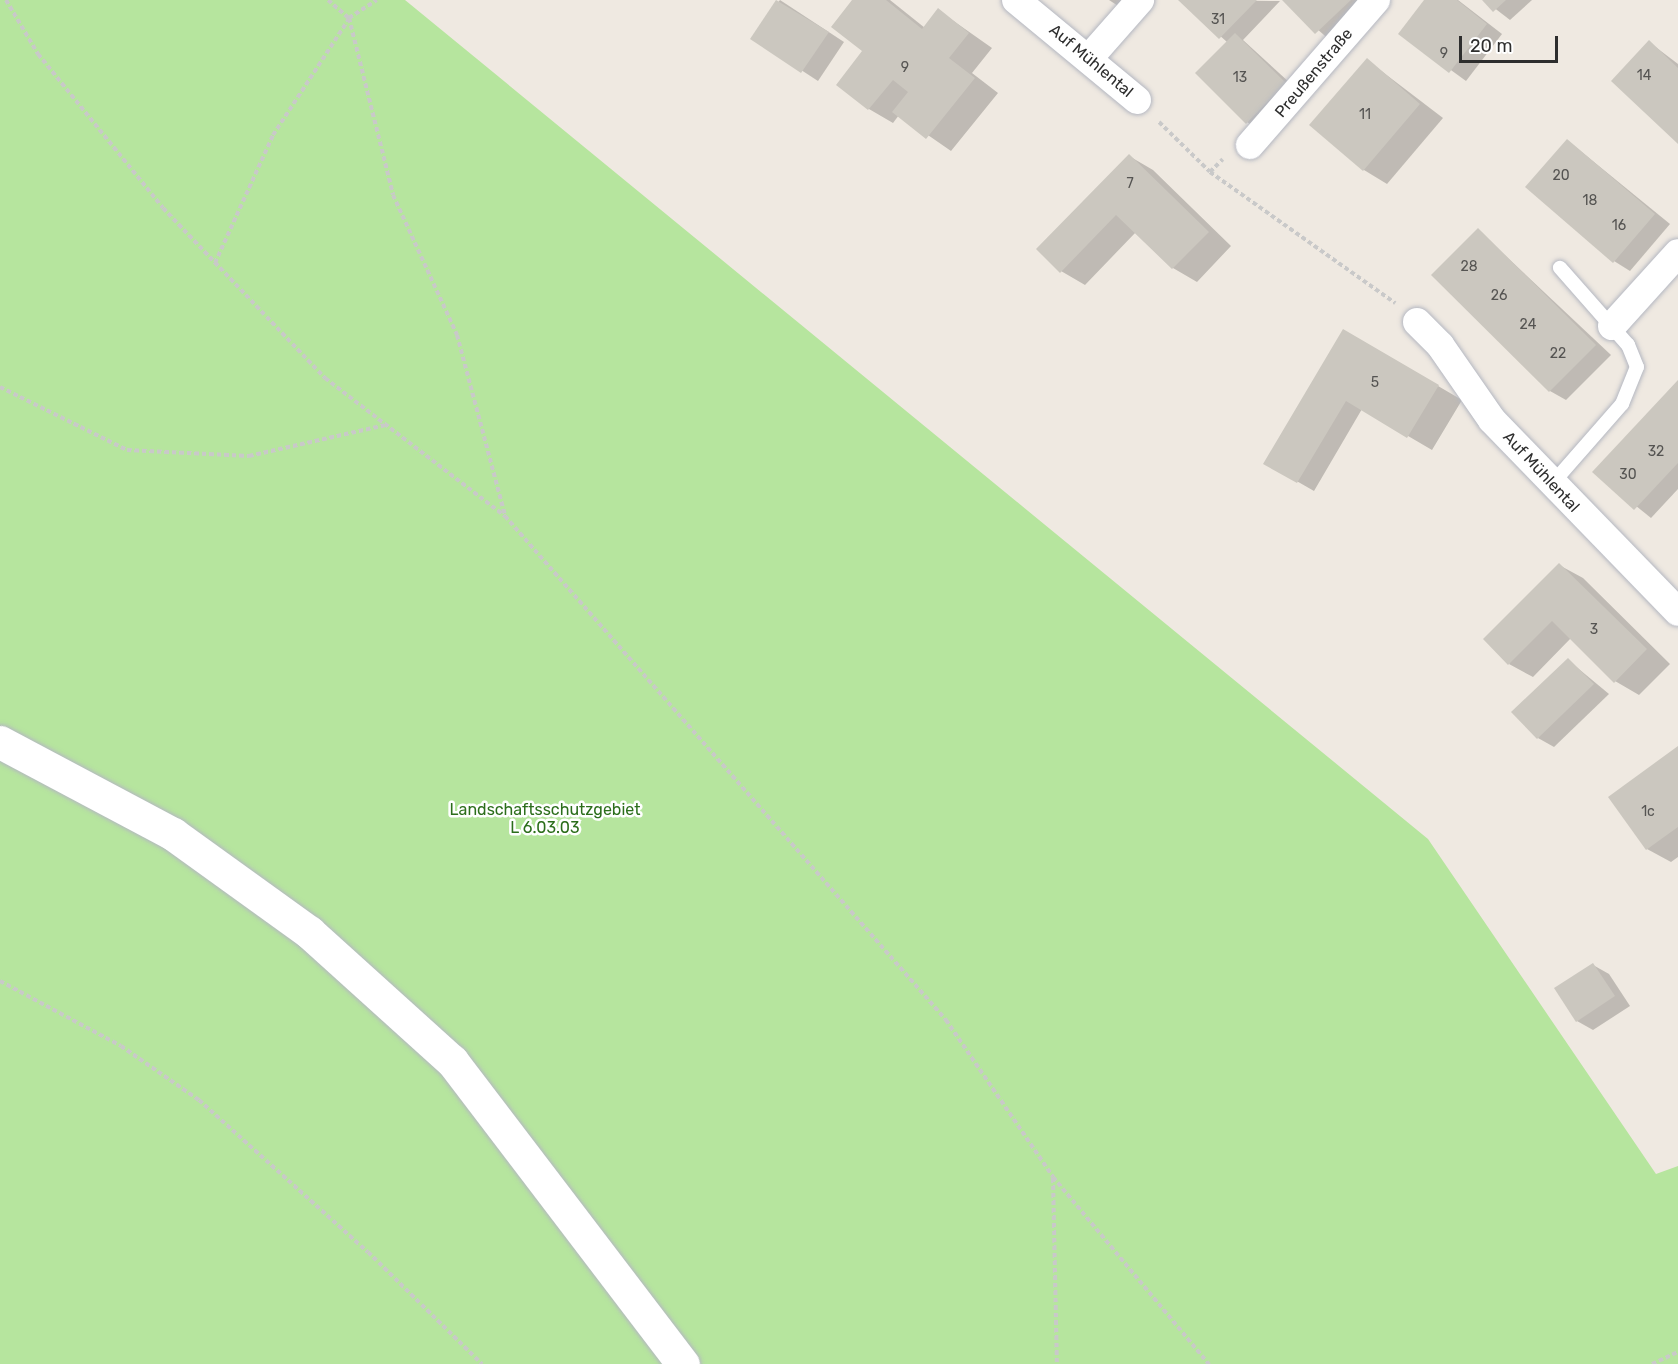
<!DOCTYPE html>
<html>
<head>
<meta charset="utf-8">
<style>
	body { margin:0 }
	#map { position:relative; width:1678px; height:1364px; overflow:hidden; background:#efe9e1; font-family:Rubik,sans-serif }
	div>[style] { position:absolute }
	.green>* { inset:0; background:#b6e59e }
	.shadow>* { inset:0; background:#0003 }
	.building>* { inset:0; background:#cbc7bf }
	.path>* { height:4px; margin-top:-2px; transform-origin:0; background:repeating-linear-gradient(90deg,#c9c9c9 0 4.5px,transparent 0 7.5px) }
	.roads { filter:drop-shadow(0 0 2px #b4b7c1) drop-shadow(0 0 2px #b4b7c1) }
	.service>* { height:14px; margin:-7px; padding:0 7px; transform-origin:7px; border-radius:7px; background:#fff }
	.minor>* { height:28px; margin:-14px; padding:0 14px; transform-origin:14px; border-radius:14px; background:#fff }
	.secondary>* { height:33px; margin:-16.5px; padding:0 16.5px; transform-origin:16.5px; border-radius:16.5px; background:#fff }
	span { translate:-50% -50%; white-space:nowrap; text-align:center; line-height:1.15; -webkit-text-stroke:5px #fff; paint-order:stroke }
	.number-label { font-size:14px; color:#555452 }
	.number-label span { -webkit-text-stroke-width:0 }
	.street-label { font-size:16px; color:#2e2e2e }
	.park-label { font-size:16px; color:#2c6e1b }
	.scale { position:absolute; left:1459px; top:36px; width:99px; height:27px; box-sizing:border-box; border:3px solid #2e2e2e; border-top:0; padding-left:8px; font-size:18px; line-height:21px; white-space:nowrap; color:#2e2e2e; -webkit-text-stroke:4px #fff; paint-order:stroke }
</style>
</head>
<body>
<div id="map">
	<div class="green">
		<div style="clip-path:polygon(0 0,405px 0,1428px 839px,1656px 1174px,1678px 1166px,1678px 1364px,0 1364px)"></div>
	</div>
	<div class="shadow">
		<div style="clip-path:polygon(780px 0,844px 42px,818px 81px,752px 38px)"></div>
		<div style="clip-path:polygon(854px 0,890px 0,925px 28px,938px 10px,992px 48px,972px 73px,998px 93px,951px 151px,899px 115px,893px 123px,869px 109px,838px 84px,864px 51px)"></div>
		<div style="clip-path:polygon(1109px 0,1141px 0,1129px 13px)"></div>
		<div style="clip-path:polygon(1180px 0,1280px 1px,1243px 40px,1301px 93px,1263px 132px,1247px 122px,1227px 42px)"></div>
		<div style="clip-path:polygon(1284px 0,1376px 0,1332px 42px)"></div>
		<div style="clip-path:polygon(1426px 0,1458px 0,1502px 34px,1466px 81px,1400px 33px)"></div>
		<div style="clip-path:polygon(1484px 0,1532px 0,1510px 20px)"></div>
		<div style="clip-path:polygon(1649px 42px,1678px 64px,1678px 142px)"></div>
		<div style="clip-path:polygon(1367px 60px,1443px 118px,1387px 184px,1364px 170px)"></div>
		<div style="clip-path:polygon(1567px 140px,1670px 224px,1630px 271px,1614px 261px)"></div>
		<div style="clip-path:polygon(1129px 156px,1153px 170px,1231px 246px,1197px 282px,1173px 268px,1136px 232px,1085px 285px,1061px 271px)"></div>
		<div style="clip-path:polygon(1478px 230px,1611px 355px,1566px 400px,1550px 391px)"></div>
		<div style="clip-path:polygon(1344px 331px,1462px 400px,1432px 450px,1362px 409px,1314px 491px,1265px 463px)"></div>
		<div style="clip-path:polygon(1678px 383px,1678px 489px,1651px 518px,1594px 472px)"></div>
		<div style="clip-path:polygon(1559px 565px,1583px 578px,1670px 664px,1639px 695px,1615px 681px,1571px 638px,1533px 677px,1509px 664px)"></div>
		<div style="clip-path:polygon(1568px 660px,1609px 694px,1554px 747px,1538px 738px)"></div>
		<div style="clip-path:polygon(1678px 748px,1678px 857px,1671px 862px,1647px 849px)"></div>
		<div style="clip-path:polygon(1593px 965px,1609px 974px,1630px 1006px,1593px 1030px,1577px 1021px)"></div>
	</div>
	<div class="building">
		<div style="clip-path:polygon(776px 0,829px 32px,801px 73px,750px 39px)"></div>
		<div style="clip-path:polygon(852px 0,886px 0,922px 29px,938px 8px,969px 33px,949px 58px,975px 78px,926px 139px,892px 112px,908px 92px,893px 80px,868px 110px,836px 85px,862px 51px,831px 27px)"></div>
		<div style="clip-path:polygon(1178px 0,1257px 0,1219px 39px)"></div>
		<div style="clip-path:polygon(1282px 0,1351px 0,1315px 34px)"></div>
		<div style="clip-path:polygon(1424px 0,1457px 0,1487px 24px,1449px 73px,1398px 34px)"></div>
		<div style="clip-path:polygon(1482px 0,1506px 0,1493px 12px)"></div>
		<div style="clip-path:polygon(1235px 33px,1286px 83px,1246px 124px,1195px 73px)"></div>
		<div style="clip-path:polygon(1649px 40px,1678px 68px,1678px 144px,1611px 81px)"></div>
		<div style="clip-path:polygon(1367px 58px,1420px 104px,1363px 171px,1309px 125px)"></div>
		<div style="clip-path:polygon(1567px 139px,1655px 214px,1613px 263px,1525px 187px)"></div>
		<div style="clip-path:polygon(1129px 154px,1209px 232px,1172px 269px,1116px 215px,1060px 273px,1036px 249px)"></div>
		<div style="clip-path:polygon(1478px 228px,1596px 345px,1549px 392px,1431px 275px)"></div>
		<div style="clip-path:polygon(1343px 329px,1439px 385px,1407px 438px,1346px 401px,1297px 483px,1263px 464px)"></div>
		<div style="clip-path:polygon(1678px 380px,1678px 463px,1634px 510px,1592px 472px)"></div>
		<div style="clip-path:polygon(1559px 563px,1647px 649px,1614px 683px,1552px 621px,1508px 665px,1483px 639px)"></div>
		<div style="clip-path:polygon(1568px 658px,1594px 684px,1537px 739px,1511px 712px)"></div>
		<div style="clip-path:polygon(1678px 746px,1678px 827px,1646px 850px,1608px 797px)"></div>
		<div style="clip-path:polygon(1593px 963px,1615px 996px,1576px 1022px,1554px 988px)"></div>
	</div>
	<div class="path">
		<div style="left:6px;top:0;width:63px;rotate:59.3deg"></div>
		<div style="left:38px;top:54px;width:198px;rotate:50.9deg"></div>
		<div style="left:163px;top:208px;width:235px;rotate:46.4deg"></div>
		<div style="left:325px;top:378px;width:227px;rotate:37.5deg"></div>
		<div style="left:505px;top:516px;width:670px;rotate:48.81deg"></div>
		<div style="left:946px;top:1020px;width:190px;rotate:55.7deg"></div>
		<div style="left:1053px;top:1177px;width:244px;rotate:50.2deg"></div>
		<div style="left:328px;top:0;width:28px;rotate:41deg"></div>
		<div style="left:349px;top:18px;width:33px;rotate:-33deg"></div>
		<div style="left:349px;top:18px;width:182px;rotate:76deg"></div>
		<div style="left:393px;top:195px;width:154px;rotate:65.4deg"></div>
		<div style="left:457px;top:335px;width:187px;rotate:75.1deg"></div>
		<div style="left:1159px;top:122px;width:71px;rotate:44.4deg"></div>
		<div style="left:1210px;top:172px;width:227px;rotate:35.3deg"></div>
		<div style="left:1210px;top:172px;width:18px;rotate:-45deg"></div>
		<div style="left:215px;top:263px;width:141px;rotate:-65.6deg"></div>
		<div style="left:273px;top:135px;width:139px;rotate:-56.8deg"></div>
		<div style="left:0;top:387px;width:142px;rotate:26.4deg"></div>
		<div style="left:127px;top:450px;width:122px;rotate:2.8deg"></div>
		<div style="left:249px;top:456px;width:139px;rotate:-12.8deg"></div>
		<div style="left:0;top:981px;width:137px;rotate:28.2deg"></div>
		<div style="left:121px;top:1046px;width:95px;rotate:34.7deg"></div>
		<div style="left:199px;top:1100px;width:227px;rotate:42deg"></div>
		<div style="left:368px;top:1252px;width:160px;rotate:44.5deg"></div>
		<div style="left:1053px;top:1178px;width:186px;rotate:88.8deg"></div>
		<div style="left:1652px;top:1364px;width:29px;rotate:-25deg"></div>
	</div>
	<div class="roads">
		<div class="service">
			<div style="left:1551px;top:485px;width:108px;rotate:-48.8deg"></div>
			<div style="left:1622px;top:404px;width:40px;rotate:-68deg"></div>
			<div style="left:1637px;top:367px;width:24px;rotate:-112deg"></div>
			<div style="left:1628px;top:345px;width:103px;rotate:-131.4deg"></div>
		</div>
		<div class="minor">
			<div style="left:1016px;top:0;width:157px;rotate:39.6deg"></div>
			<div style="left:1090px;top:57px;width:76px;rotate:-48.7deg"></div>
			<div style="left:1250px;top:145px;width:192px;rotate:-49deg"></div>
			<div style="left:1417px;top:322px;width:33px;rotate:45deg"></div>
			<div style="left:1440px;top:345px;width:91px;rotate:55.3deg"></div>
			<div style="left:1492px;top:420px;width:267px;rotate:45.9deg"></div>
			<div style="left:1612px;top:326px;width:98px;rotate:-47.9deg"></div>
		</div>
		<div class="secondary">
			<div style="left:0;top:742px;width:196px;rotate:28deg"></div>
			<div style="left:173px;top:834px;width:168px;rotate:35.8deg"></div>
			<div style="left:309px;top:932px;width:193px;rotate:42.1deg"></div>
			<div style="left:452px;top:1061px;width:381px;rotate:52.7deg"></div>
		</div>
	</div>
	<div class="number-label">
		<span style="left:1218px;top:20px">31</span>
		<span style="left:1444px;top:54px">9</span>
		<span style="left:905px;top:68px">9</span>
		<span style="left:1644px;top:76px">14</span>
		<span style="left:1240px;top:78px">13</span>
		<span style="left:1365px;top:115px">11</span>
		<span style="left:1561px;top:176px">20</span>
		<span style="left:1130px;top:184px">7</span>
		<span style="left:1590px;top:201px">18</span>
		<span style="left:1619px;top:226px">16</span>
		<span style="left:1469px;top:267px">28</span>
		<span style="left:1499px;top:296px">26</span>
		<span style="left:1528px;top:325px">24</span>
		<span style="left:1558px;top:354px">22</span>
		<span style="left:1375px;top:383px">5</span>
		<span style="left:1656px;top:452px">32</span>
		<span style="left:1628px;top:475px">30</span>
		<span style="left:1594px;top:630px">3</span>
		<span style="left:1648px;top:812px">1c</span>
	</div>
	<div class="street-label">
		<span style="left:1091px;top:61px;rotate:40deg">Auf Mühlental</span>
		<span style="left:1314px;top:73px;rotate:-50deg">Preußenstraße</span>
		<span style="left:1541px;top:472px;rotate:47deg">Auf Mühlental</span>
	</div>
	<div class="park-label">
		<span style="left:545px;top:819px">Landschaftsschutzgebiet<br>L 6.03.03</span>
	</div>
	<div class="scale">20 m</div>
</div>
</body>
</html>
